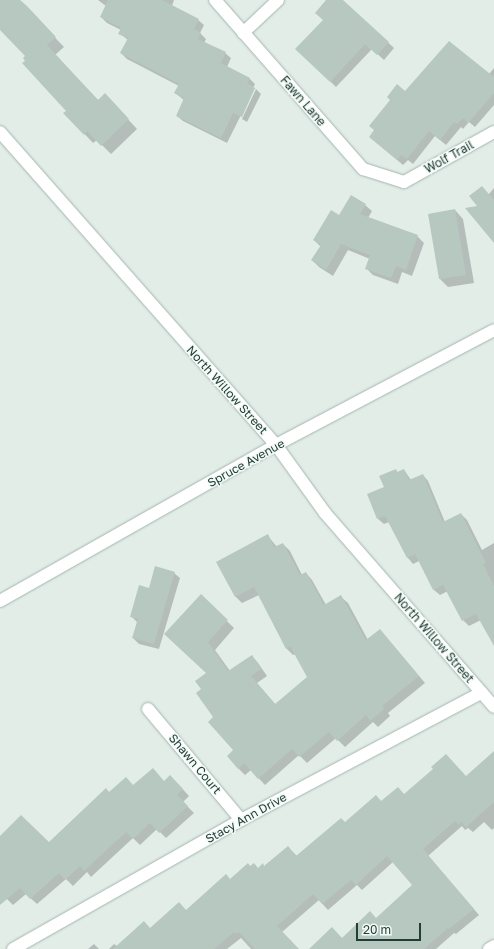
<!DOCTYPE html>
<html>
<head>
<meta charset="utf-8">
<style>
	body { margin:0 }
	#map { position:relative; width:494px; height:949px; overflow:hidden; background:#e2ede8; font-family:"Golos Text",sans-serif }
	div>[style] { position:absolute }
	.shadow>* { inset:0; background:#0003 }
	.building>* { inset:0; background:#b7c8c1 }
	.roads { filter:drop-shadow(0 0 1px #a4b5af) drop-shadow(0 0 1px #a4b5af) }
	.minor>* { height:12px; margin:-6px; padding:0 6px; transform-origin:6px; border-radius:6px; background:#fff }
	.secondary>* { height:12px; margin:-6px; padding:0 6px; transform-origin:6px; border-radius:6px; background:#fff }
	span { translate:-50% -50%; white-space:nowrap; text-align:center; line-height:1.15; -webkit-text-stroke:3px #f3f9f6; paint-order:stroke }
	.street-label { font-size:12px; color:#213f37 }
	.scale { position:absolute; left:356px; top:923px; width:65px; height:18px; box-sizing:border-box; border:2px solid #213f37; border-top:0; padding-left:5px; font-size:12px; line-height:14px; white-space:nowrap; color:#213f37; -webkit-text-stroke:3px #f3f9f6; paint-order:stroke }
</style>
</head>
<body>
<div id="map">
	<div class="shadow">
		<div style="clip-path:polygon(0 0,19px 0,64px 47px,55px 55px,99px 101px,114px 104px,137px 129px,111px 154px,97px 140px,93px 143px,65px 113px,68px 111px,26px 61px,26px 56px,0 28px)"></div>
		<div style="clip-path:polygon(98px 0,174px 0,172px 6px,198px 20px,204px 25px,200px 33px,206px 39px,204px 43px,225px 53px,231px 58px,227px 67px,249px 78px,255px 84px,253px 88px,256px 89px,254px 89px,227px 143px,183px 121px,177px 116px,184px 100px,175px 93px,179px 86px,127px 59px,121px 53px,128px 40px,119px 33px,121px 30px,107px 23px,101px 17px,106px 6px)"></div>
		<div style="clip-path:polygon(328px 0,342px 0,394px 48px,384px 60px,372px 49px,336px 87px,297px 49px,324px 21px)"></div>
		<div style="clip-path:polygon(494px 68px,494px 105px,475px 127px,469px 122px,463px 129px,461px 127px,446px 145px,435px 136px,413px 164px,408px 160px,403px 165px,370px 137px,406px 92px,489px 74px)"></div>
		<div style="clip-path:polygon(256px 89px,261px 94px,247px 122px,242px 119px)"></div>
		<div style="clip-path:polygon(494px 188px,494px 242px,479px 206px)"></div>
		<div style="clip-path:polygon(365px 205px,372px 211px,368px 218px,417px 236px,424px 243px,412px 276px,402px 272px,398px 284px,373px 275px,367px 269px,370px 259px,348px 250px,333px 276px,319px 267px,312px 260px,321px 247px,314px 240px,340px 216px)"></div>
		<div style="clip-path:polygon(455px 210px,463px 219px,474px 283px,448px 287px,440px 279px)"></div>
		<div style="clip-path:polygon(396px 470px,398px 473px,404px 470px,411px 480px,423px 475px,428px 481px,445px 522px,461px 514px,467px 520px,482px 550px,494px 543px,494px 644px,481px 620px,469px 626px,463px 620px,448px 591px,440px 595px,434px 590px,419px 561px,413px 564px,408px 558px,389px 522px,384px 524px,378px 519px,385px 487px)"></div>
		<div style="clip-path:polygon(268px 536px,277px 547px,283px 544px,290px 551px,302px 575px,306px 573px,312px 580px,326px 605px,341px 597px,348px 603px,368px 640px,380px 630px,425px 683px,388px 713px,390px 716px,378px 727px,373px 722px,345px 747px,336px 738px,307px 763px,299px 755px,265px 785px,251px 770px,245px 775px,238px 768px,235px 751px,215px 718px,202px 689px,208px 673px,201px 596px,234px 628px,215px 650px,230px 671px,252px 656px,258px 663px,267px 676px,257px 683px,276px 705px,309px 677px,296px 654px,293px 655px,287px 649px,259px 595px,242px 603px,236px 597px,217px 563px)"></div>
		<div style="clip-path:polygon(174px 573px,180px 578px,159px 649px,139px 644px,133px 638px,137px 622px,131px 616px,149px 589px)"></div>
		<div style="clip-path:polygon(494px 752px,494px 828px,492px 830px,484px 822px,473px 832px,468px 828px,465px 830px,462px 826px,428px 856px,479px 915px,456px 934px,454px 933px,436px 949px,310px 949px,342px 939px,376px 919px,413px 885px,393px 862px,362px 890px,357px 885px,328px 910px,319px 900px,282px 932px,298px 949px,251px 949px,241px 938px,227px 949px,109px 949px,114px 944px,117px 946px,186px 912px,250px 867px,258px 869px,265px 867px,288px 847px,297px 856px,345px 823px,381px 802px,466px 777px)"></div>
		<div style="clip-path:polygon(165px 782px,177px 783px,189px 796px,183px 802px,194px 813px,166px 838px,157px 829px,140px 845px,133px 838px,91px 877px,87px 872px,73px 886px,66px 879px,37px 904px,26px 894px,13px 905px,0 892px,0 837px,49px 844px,110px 793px,134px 786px)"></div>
		<div style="clip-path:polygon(94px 944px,99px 949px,88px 949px)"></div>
	</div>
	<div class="building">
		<div style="clip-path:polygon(0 0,20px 0,27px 6px,56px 37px,47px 45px,98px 100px,105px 93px,129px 119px,101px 146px,87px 131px,84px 135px,63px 113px,66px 111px,22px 63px,25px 61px,23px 58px,25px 56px,0 30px)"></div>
		<div style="clip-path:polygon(108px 0,162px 0,199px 19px,194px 29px,201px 33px,198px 39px,226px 52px,221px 63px,250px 78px,247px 83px,255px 88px,242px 117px,233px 113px,221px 138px,176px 116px,184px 98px,174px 93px,179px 84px,120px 53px,128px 38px,118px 34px,121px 28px,100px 17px)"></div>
		<div style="clip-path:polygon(326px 0,343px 0,389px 42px,377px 55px,365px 44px,330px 82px,295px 49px,323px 20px,315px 13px)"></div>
		<div style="clip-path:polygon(449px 41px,494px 77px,494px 93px,468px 123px,463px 118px,457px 124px,454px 122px,440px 140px,429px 131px,407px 159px,401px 155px,397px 160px,369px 137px,374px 130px,369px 126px,390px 100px,387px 97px,397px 84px,405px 91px)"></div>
		<div style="clip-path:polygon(482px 186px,494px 200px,494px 243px,465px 208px,477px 206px,469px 196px)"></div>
		<div style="clip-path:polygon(351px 195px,366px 204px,360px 214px,418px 235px,406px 270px,396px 266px,391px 278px,365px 269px,370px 255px,341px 244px,326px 270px,311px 260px,321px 245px,313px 240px,331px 210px,339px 215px)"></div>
		<div style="clip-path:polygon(455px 209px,466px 275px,439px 279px,428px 214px)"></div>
		<div style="clip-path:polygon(396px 469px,397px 472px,404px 469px,409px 480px,423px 474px,443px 522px,461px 513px,486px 563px,483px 564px,494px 586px,494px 646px,476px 614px,462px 621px,443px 585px,433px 590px,415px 554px,407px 558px,385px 516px,377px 519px,367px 494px,384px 487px,379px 476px)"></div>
		<div style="clip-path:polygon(268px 534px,274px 547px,283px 543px,300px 575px,306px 572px,324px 605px,341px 595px,366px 640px,380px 629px,419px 676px,382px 706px,384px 709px,370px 721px,366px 715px,337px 741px,329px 732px,299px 757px,292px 749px,258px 779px,244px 763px,238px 769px,227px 756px,233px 750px,208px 722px,213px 717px,196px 693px,201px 689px,195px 681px,206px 673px,164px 634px,201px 594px,228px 620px,208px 642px,228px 671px,252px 655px,261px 669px,251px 676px,275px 704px,307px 677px,290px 646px,286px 649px,254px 587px,235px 597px,216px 562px)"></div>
		<div style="clip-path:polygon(155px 566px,175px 572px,154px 644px,132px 638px,138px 619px,130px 617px,139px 585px,149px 588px)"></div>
		<div style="clip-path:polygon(494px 751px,494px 802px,466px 827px,461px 822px,459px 825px,455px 821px,423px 849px,474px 909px,449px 929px,448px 928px,424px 949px,309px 949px,332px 927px,342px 938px,370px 911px,376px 918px,412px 885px,387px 856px,356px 885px,351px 880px,322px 904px,313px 894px,277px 926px,299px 949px,255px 949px,239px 932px,236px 934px,234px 932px,214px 949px,113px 949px,144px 921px,150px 928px,179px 902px,186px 910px,226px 874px,230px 879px,248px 863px,250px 866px,254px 863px,258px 868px,263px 863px,264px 866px,288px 846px,296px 856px,341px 818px,345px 822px,376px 795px,381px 801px,398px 787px,404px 794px,433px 769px,431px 767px,446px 754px,466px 776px)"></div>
		<div style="clip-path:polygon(153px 768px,164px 781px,170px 775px,183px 789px,177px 795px,188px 806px,159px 833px,150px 823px,133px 839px,126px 832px,84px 871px,80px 866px,65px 880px,59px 873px,30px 899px,20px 888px,0 905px,0 836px,21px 815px,49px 842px,106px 788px,109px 792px,126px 777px,133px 785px)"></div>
	</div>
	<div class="roads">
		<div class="minor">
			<div style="left:215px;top:0;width:225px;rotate:48.8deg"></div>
			<div style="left:363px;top:169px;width:43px;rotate:17.6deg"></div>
			<div style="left:404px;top:182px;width:103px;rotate:-29.1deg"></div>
			<div style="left:243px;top:33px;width:48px;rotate:-43.3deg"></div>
			<div style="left:0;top:132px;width:417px;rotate:48.6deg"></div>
			<div style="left:276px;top:445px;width:84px;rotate:54.2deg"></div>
			<div style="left:325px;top:513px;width:257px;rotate:48.9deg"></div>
			<div style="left:148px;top:709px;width:145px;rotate:50deg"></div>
			<div style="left:13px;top:949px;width:262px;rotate:-29.5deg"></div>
			<div style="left:241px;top:820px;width:272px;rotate:-27.9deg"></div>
			<div style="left:489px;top:949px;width:6px;rotate:-31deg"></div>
		</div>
		<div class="secondary">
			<div style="left:0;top:601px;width:317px;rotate:-29.5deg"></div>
			<div style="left:276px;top:445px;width:246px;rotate:-27.8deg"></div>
		</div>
	</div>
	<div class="street-label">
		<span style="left:303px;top:101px;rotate:49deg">Fawn Lane</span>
		<span style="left:449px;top:157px;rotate:-29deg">Wolf Trail</span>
		<span style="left:227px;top:390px;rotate:48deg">North Willow Street</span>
		<span style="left:246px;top:463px;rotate:-29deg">Spruce Avenue</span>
		<span style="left:434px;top:638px;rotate:49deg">North Willow Street</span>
		<span style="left:195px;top:764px;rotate:50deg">Shawn Court</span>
		<span style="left:246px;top:818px;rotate:-29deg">Stacy Ann Drive</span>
	</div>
	<div class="scale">20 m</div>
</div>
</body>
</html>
